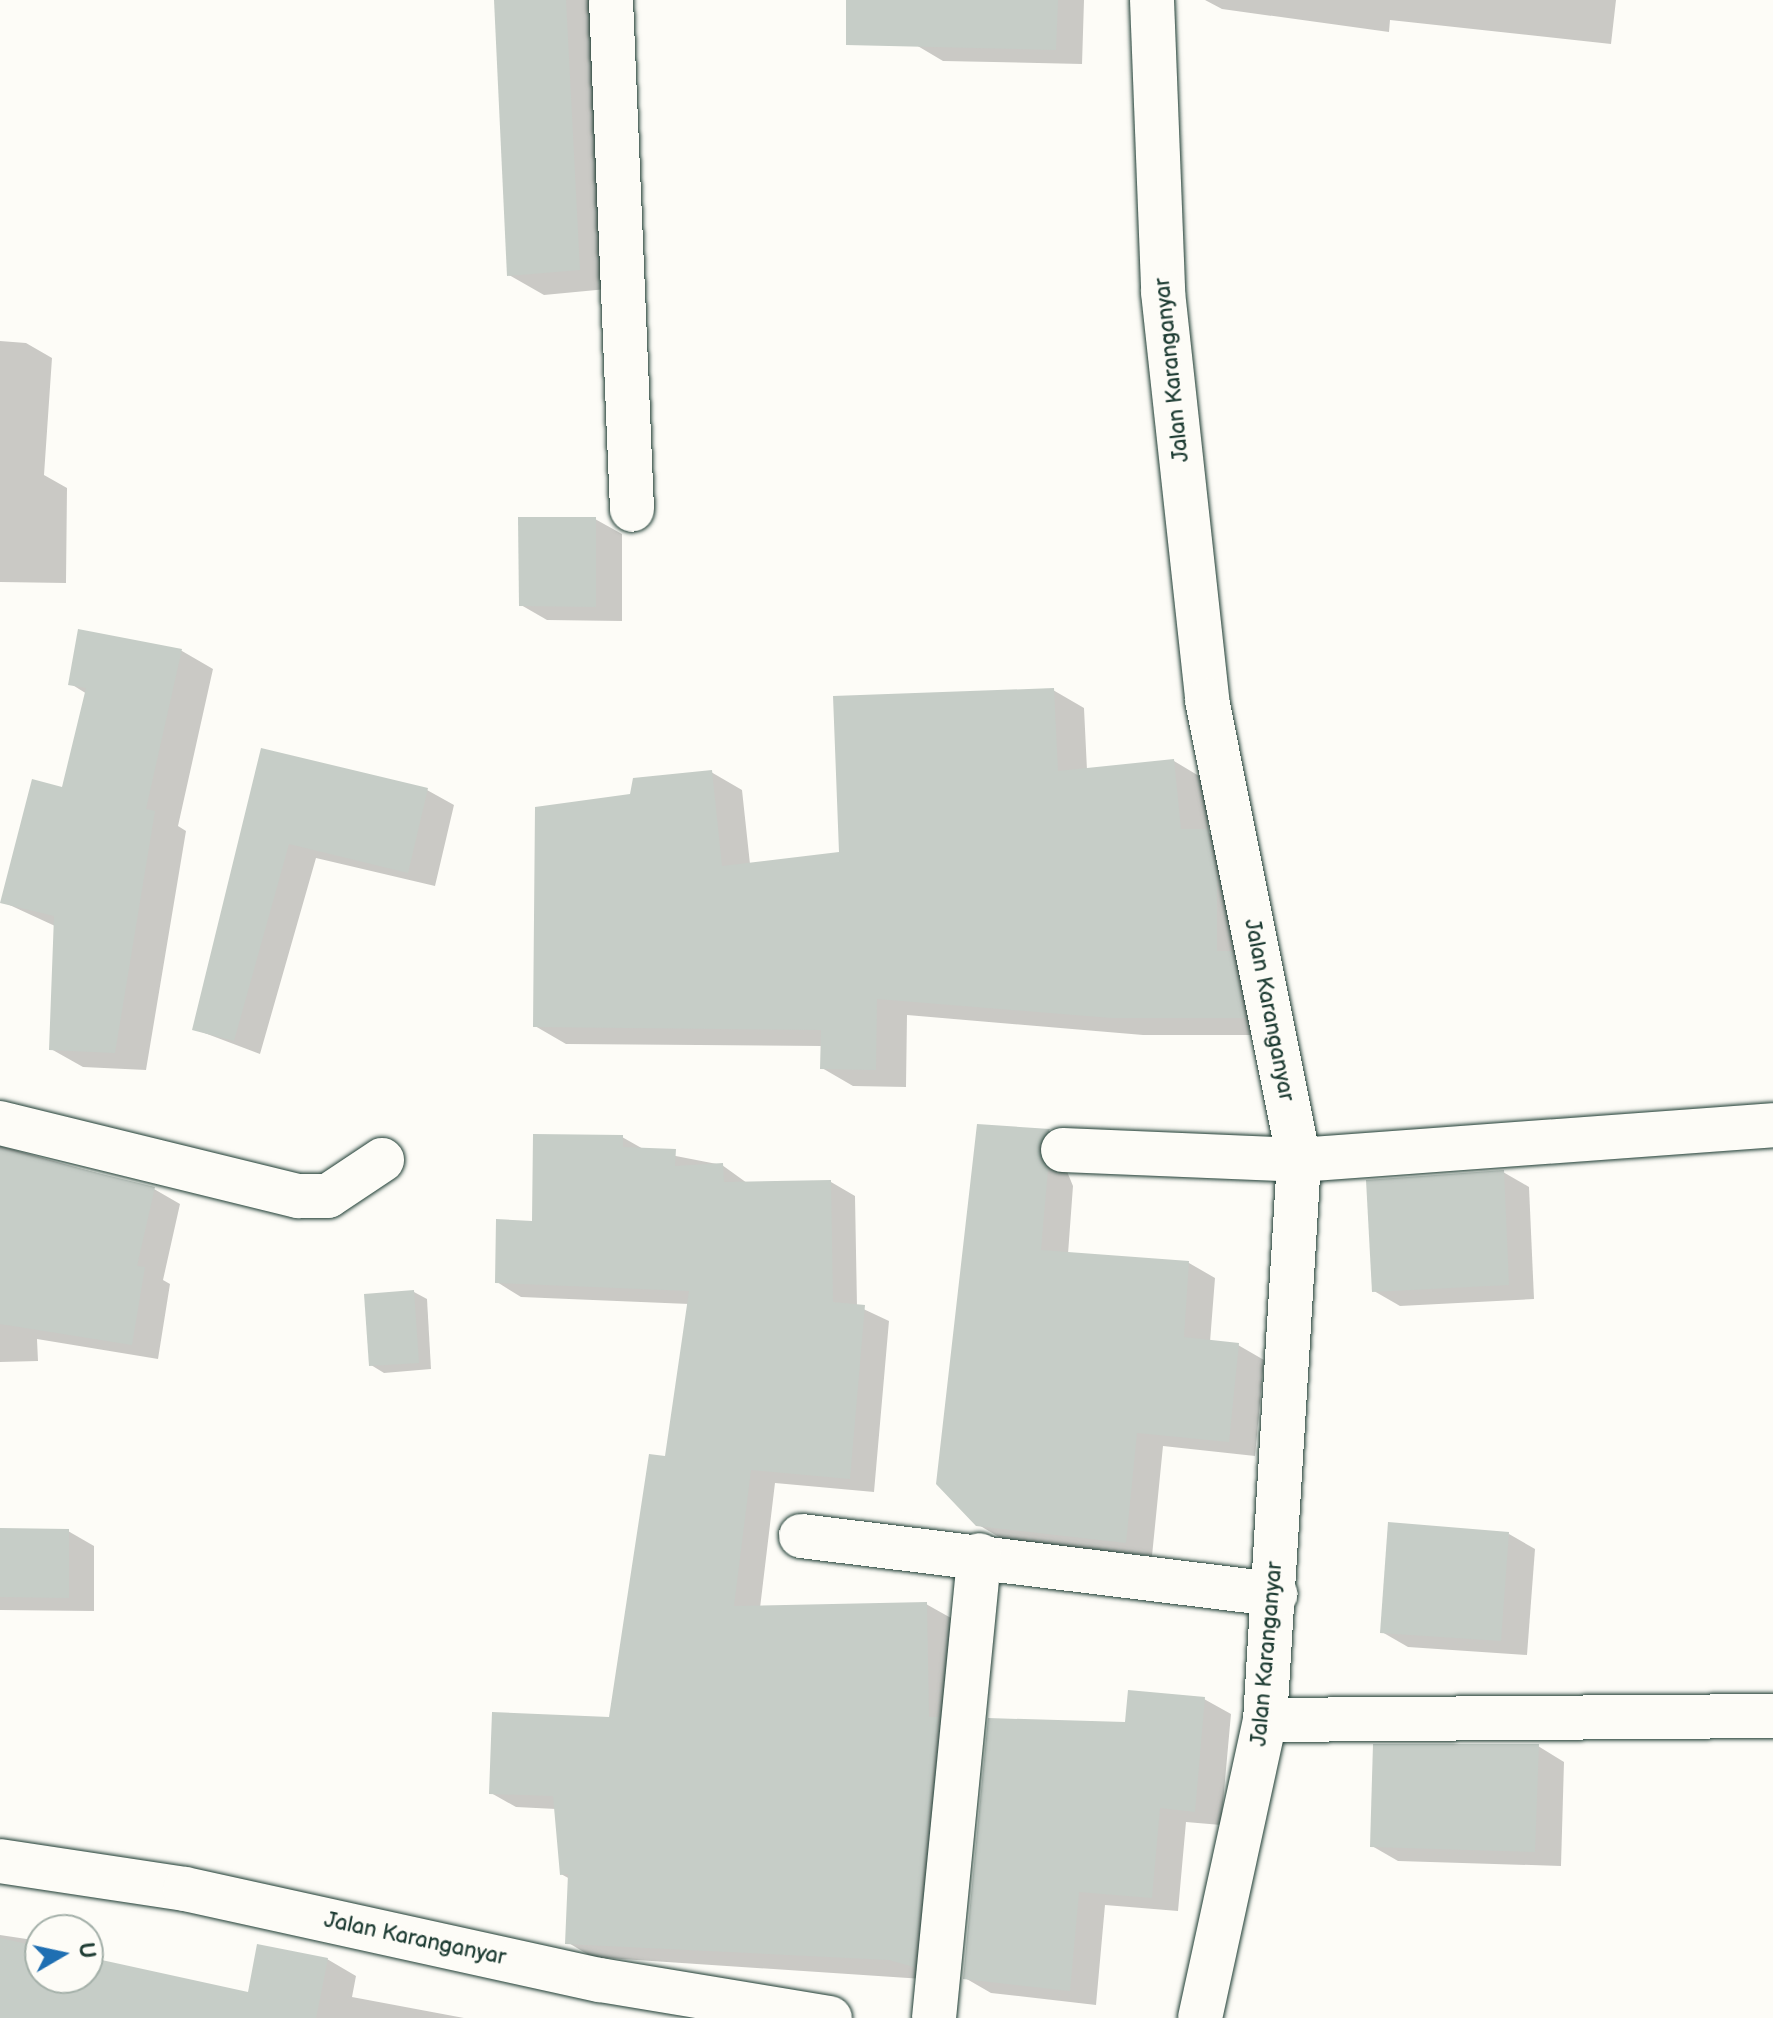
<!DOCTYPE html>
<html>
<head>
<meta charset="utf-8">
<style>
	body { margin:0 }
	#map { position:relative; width:1773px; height:2018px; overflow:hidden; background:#fdfcf7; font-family:"Balsamiq Sans",sans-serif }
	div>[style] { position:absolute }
	.shadow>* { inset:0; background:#0003 }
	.building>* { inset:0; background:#c6cdc7 }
	.roads { filter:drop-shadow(0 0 2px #1f3d34) drop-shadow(0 0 2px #1f3d34) }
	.street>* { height:44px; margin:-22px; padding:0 22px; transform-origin:22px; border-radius:22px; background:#fdfcf7 }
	span { translate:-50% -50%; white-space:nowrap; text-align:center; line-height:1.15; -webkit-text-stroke:6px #fdfcf7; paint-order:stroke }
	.street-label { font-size:22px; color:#1f3d34 }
	.north { position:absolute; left:24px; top:1914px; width:80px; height:80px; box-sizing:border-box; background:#fdfcf7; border:2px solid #a4b0a9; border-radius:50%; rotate:81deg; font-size:22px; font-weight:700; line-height:32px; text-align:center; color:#1f3d34 }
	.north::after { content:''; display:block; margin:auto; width:28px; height:36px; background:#1f6fb2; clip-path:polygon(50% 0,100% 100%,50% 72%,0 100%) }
</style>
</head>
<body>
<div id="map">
	<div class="shadow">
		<div style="clip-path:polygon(499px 0,599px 0,607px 289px,544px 295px,509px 275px)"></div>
		<div style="clip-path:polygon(886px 0,1084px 0,1082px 64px,943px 61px,916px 45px)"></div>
		<div style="clip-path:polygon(1205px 0,1616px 0,1611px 44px,1390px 20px,1389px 32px,1222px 9px)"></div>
		<div style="clip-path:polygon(0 341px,26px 343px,52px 358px,44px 475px,67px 488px,66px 583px,0 582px)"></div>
		<div style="clip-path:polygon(595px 519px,622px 534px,622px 621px,547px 620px,521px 605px)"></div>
		<div style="clip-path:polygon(79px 632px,182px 651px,213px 669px,178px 826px,186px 831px,146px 1070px,83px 1067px,51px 1049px,55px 926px,3px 902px,64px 789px,87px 694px,71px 684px)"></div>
		<div style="clip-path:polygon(1053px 690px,1084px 708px,1087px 770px,1174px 761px,1204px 779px,1209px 833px,1237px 849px,1275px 1035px,1143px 1035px,907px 1015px,906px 1087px,853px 1086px,822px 1068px,822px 1046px,566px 1044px,535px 1026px,632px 796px,711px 772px,742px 790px,750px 864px,841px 854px)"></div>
		<div style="clip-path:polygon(263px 750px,427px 790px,454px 805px,435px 886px,316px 858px,260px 1054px,194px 1029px)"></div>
		<div style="clip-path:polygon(979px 1126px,1049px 1131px,1075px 1146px,1064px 1164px,1073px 1186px,1068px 1254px,1189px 1263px,1215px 1278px,1210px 1342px,1238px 1345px,1264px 1360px,1255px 1456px,1163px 1446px,1152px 1556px,1004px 1540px,977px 1524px)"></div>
		<div style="clip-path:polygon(622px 1137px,645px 1150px,722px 1165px,747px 1183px,831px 1182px,855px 1196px,857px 1306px,889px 1321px,874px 1492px,775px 1483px,760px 1608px,926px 1604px,951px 1618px,938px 1980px,592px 1957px,567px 1942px,570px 1879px,561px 1874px,556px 1809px,516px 1807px,491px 1793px,611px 1719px,667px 1458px,689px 1304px,521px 1297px,497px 1282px,534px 1223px)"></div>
		<div style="clip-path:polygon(0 1146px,154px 1189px,180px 1204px,163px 1280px,170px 1284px,158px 1359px,37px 1339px,38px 1361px,0 1362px)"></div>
		<div style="clip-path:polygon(1503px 1172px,1529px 1187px,1534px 1299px,1400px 1306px,1374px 1291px)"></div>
		<div style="clip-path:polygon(414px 1292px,427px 1299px,431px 1369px,384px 1373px,371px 1365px)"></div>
		<div style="clip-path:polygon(0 1530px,68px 1531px,94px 1546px,94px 1611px,0 1610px)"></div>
		<div style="clip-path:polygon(1509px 1534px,1535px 1549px,1527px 1655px,1408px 1647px,1382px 1632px)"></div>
		<div style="clip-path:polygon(1204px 1699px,1231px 1714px,1221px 1825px,1186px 1822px,1178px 1911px,1105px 1905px,1096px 2005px,991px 1993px,965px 1978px,1127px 1724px)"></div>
		<div style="clip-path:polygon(1538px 1746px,1564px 1762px,1561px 1866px,1398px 1861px,1372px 1846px)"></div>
		<div style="clip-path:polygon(0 1935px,40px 1941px,40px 1978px,88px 1978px,88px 1959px,250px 1995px,327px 1959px,356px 1976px,352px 1997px,464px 2018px,0 2018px)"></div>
	</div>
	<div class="building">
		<div style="clip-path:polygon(494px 0,566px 0,580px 270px,507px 276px)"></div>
		<div style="clip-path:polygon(846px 0,1058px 0,1056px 50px,846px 45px)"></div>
		<div style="clip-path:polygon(518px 517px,596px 517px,596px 607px,519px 606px)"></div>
		<div style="clip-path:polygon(78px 629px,182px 649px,146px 809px,155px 811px,115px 1053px,49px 1050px,54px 916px,0 903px,32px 779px,62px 787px,86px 688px,68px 685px)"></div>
		<div style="clip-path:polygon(1054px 688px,1058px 771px,1174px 759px,1181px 829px,1207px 829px,1217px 878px,1217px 951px,1232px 951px,1245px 1018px,1111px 1018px,877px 999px,876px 1070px,820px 1069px,821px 1030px,533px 1027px,535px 807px,630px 794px,633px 778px,712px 770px,722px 866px,839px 852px,833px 696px)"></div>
		<div style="clip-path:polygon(261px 748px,428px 788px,408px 873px,289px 844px,234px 1041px,192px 1030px)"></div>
		<div style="clip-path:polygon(977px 1124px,1050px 1129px,1038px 1148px,1048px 1169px,1041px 1250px,1189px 1261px,1184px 1337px,1239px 1343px,1229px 1442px,1137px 1433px,1126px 1543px,976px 1526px,936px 1484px)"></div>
		<div style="clip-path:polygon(533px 1134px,623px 1135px,623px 1147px,676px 1149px,675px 1166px,723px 1163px,724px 1182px,831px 1180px,833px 1302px,865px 1305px,850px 1479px,751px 1470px,734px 1606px,927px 1602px,929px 1717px,938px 1717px,914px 1967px,889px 1960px,565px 1944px,568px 1874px,560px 1875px,553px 1796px,489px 1794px,492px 1712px,609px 1717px,649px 1454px,665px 1456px,689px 1291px,495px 1283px,496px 1219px,532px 1221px)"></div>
		<div style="clip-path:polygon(0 1149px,155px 1187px,137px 1266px,145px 1267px,132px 1345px,0 1324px)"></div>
		<div style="clip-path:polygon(1504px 1170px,1509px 1285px,1372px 1292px,1366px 1180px)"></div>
		<div style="clip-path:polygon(414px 1290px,419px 1363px,369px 1366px,364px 1294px)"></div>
		<div style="clip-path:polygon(1388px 1522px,1509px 1532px,1501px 1641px,1380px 1633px)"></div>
		<div style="clip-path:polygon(0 1528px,69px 1529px,69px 1598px,0 1597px)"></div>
		<div style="clip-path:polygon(1128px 1690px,1205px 1697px,1195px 1812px,1160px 1808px,1152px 1898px,1079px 1892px,1070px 1991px,963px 1979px,988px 1718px,1125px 1722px)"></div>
		<div style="clip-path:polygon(1373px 1744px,1539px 1744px,1535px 1852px,1370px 1847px)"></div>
		<div style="clip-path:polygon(0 1938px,40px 1947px,40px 1978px,88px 1978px,88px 1957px,248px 1992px,257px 1944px,328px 1958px,316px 2018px,0 2018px)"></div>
	</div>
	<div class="roads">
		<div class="street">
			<div style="left:611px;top:0;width:510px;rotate:87.64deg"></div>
			<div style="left:1152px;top:0;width:292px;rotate:87.8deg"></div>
			<div style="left:1163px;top:292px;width:410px;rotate:83.8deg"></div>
			<div style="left:1207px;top:700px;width:469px;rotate:78.7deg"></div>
			<div style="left:1299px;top:1160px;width:561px;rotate:93.47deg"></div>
			<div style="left:1265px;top:1720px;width:305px;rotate:102.3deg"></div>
			<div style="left:0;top:1123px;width:307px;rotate:13.8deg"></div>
			<div style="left:298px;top:1196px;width:30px"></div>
			<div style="left:328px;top:1196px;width:65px;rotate:-33.7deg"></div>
			<div style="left:1063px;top:1150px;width:236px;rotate:2.4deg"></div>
			<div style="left:1299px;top:1160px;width:475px;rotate:-4.2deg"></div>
			<div style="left:801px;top:1536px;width:478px;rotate:7deg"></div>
			<div style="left:1265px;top:1720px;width:508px;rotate:-0.45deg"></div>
			<div style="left:0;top:1861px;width:187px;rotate:8.6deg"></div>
			<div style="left:185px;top:1889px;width:425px;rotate:12.4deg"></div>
			<div style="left:600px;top:1980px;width:233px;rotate:9.4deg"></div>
			<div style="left:934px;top:2018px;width:465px;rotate:-84.4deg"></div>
		</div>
	</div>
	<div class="street-label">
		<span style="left:1172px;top:370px;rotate:-96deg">Jalan Karanganyar</span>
		<span style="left:1269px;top:1010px;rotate:79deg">Jalan Karanganyar</span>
		<span style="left:1267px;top:1654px;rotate:-85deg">Jalan Karanganyar</span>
		<span style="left:415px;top:1939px;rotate:12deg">Jalan Karanganyar</span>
	</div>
	<div class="north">U</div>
</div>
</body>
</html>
